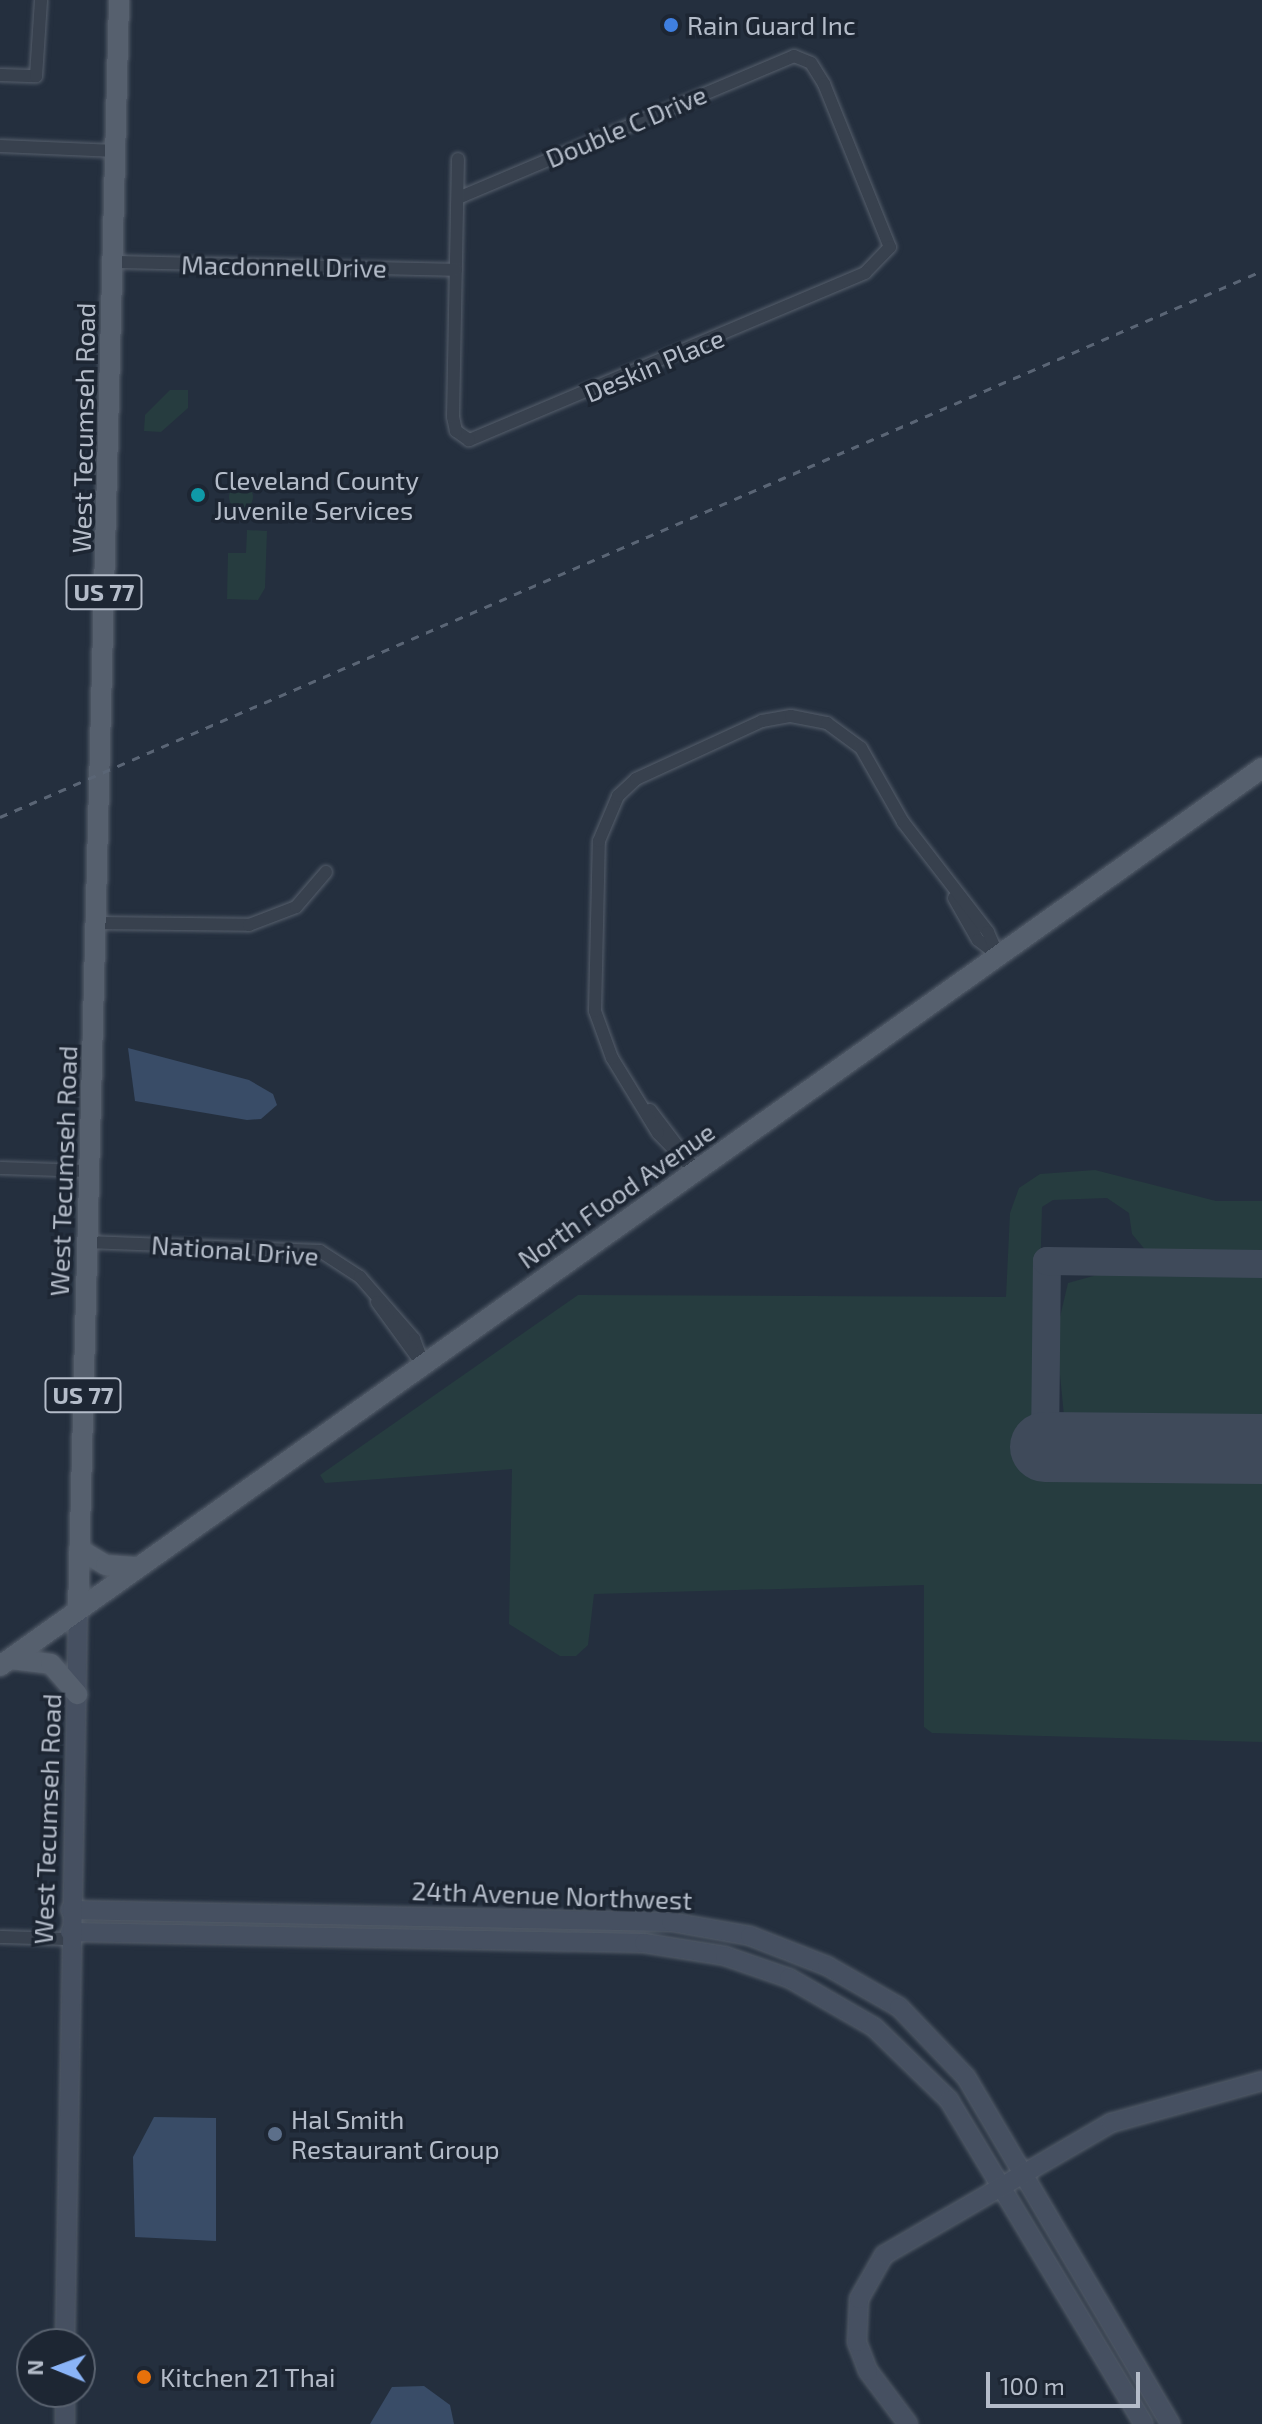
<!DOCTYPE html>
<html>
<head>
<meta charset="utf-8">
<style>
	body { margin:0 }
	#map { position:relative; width:1262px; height:2424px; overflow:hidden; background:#242f3e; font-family:"Exo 2",sans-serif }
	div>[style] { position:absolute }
	.green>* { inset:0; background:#263c3f }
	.round { border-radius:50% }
	.water>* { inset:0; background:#394c67 }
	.taxiway>* { height:28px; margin:-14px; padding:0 14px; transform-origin:14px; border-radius:14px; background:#3f4a5a }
	.runway>* { height:70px; margin:-35px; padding:0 35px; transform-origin:35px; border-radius:35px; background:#3f4a5a }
	.roads { filter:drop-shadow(0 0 2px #565f6c) drop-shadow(0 0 2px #565f6c) }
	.street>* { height:12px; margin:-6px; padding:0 6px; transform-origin:6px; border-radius:6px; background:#38414e }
	.secondary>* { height:18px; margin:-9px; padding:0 9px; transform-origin:9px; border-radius:9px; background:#465061 }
	.primary>* { height:20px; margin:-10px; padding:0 10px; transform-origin:10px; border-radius:10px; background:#56606e }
	.rail>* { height:3px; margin-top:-1.5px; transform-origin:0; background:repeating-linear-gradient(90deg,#5a6575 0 8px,transparent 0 16px) }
	.dots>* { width:22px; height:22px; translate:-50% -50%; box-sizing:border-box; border:4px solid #1d2633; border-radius:50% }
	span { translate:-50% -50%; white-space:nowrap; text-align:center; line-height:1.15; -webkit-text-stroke:7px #1d2633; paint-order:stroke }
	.shield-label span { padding:2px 6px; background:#1d2633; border:2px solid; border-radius:6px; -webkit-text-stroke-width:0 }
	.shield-label { font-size:24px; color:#b4bcc9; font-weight:700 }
	.poi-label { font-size:26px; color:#b4bcc9 }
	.left { translate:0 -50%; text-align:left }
	.street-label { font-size:26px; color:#b4bcc9 }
	.north { position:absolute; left:16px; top:2328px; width:80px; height:80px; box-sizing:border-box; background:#1d2633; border:2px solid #59626f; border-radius:50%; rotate:271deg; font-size:22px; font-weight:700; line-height:32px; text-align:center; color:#b4bcc9 }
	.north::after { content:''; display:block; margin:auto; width:28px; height:36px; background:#8ab4f8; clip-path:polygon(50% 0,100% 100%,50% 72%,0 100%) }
	.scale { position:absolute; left:986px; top:2372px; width:154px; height:36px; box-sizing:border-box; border:4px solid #b4bcc9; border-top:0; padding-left:10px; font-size:24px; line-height:28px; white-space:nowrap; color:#b4bcc9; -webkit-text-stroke:6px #1d2633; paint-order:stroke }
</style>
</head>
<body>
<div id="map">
	<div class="green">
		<div style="clip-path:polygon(170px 390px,188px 390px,188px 408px,161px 432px,144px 431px,145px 415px)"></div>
		<div class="round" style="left:229px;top:485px;width:24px;height:24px"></div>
		<div style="clip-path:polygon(247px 530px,267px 531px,265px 588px,258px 600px,227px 599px,228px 553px,246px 553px)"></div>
		<div style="clip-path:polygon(1095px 1170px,1216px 1201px,1262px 1201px,1262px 1255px,1147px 1252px,1132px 1234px,1129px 1213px,1107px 1198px,1053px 1200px,1042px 1207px,1035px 1470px,1262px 1473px,1262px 1742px,932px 1733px,924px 1727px,924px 1585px,594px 1594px,588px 1645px,576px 1656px,560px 1656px,509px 1624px,512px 1469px,325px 1483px,320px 1475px,578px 1295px,1006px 1297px,1010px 1213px,1019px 1188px,1040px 1174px)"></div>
		<div style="clip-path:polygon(1262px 1271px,1262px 1426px,1069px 1423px,1064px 1416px,1056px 1334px,1068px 1283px,1104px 1273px)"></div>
	</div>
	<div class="water">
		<div style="clip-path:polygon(128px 1048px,249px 1080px,273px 1094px,277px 1105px,261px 1119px,247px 1120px,135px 1101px)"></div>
		<div style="clip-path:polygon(154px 2117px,216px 2118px,216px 2241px,135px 2237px,133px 2157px)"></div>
		<div style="clip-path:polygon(424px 2386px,450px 2405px,454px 2424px,370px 2424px,392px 2387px)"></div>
	</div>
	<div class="taxiway">
		<div style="left:1045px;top:1447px;width:186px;rotate:-89.4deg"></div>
		<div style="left:1047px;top:1261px;width:215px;rotate:0.8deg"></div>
	</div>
	<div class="runway">
		<div style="left:1045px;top:1447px;width:217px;rotate:0.5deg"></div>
	</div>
	<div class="roads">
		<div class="street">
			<div style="left:0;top:75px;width:36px;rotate:2deg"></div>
			<div style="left:36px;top:76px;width:76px;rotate:-86.2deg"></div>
			<div style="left:0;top:146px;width:116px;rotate:2.5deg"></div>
			<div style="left:458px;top:198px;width:365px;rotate:-22.9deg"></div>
			<div style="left:794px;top:56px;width:18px;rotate:22deg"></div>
			<div style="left:811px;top:63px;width:25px;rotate:58deg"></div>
			<div style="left:824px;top:84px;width:176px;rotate:68deg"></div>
			<div style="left:890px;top:247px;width:36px;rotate:134deg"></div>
			<div style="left:865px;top:273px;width:430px;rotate:157.1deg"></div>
			<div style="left:469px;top:440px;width:16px;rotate:-145deg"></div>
			<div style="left:456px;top:431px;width:14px;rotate:-102deg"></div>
			<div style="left:453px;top:417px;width:258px;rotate:-88.9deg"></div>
			<div style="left:113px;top:262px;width:343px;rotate:1.3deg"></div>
			<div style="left:954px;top:898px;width:48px;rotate:60.3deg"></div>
			<div style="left:978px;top:940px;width:25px;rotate:37deg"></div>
			<div style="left:96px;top:923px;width:153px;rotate:0.7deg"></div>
			<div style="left:249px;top:925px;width:50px;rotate:-21deg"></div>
			<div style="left:296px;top:907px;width:46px;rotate:-49.4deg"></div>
			<div style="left:650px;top:1110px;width:73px;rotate:52.8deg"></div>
			<div style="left:0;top:1168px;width:89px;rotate:1.9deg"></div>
			<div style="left:695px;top:1171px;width:53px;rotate:-134.2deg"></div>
			<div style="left:658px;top:1133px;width:88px;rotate:-121.5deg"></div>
			<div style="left:612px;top:1058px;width:50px;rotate:-109.9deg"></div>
			<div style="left:595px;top:1011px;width:170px;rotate:-88.7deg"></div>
			<div style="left:599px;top:841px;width:49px;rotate:-67.1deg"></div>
			<div style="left:618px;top:796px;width:25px;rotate:-43deg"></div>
			<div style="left:636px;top:779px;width:139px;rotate:-24.7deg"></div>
			<div style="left:762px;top:721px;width:29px;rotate:-10deg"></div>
			<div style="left:791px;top:716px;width:37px;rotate:11deg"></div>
			<div style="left:827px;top:723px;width:42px;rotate:36.3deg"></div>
			<div style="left:861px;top:748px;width:85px;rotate:60.4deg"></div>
			<div style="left:903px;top:822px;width:139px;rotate:52.3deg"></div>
			<div style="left:988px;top:932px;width:25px;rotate:67deg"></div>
			<div style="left:87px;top:1242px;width:233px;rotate:2.2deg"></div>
			<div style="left:320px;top:1251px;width:48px;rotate:33deg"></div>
			<div style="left:360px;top:1277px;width:82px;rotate:48.9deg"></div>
			<div style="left:414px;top:1339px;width:27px;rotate:70deg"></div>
			<div style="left:377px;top:1302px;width:73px;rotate:53.9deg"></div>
			<div style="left:0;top:1937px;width:69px;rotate:1.7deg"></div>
		</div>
		<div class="secondary">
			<div style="left:70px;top:1910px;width:601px;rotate:1.14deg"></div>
			<div style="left:671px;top:1922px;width:80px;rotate:10deg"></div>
			<div style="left:750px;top:1936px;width:83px;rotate:21.3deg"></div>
			<div style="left:827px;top:1966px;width:83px;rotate:29.7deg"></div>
			<div style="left:899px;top:2007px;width:97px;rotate:46.3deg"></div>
			<div style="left:966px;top:2077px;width:403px;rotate:59.5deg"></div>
			<div style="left:70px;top:1932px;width:574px;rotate:1.1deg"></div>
			<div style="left:644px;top:1943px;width:82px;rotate:9.1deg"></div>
			<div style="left:725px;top:1956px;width:68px;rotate:19deg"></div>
			<div style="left:789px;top:1978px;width:98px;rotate:30deg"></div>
			<div style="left:874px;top:2027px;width:105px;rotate:44.2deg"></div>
			<div style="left:949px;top:2100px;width:378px;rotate:59deg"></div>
			<div style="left:65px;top:2344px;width:734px;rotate:-88.99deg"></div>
			<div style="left:65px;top:2424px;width:32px;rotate:-90deg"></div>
			<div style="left:908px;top:2424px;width:66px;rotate:-127deg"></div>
			<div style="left:868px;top:2371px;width:31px;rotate:-111deg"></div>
			<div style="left:857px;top:2342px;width:43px;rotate:-87.3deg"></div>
			<div style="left:859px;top:2299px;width:51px;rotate:-60.4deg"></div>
			<div style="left:884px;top:2255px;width:263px;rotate:-30.2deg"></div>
			<div style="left:1111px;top:2123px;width:157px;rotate:-15.5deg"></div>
		</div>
		<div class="primary">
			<div style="left:79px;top:1549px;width:31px;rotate:31deg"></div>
			<div style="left:106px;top:1565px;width:32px;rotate:4deg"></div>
			<div style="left:78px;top:1610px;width:1611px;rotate:-88.54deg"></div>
			<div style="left:11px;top:1659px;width:40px;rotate:7.1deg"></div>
			<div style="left:51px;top:1664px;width:40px;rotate:49deg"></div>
			<div style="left:0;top:1666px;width:1549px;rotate:-35.43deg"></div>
		</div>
	</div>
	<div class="rail">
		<div style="left:0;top:817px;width:1375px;rotate:-23.4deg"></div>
	</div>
	<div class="dots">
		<div style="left:671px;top:25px;background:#3f7fe0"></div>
		<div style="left:198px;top:495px;background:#0f9aa8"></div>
		<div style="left:275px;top:2134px;background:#5c6f8a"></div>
		<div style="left:144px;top:2377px;background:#e8710a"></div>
	</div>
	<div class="shield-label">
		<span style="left:104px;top:592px">US 77</span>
		<span style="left:83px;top:1395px">US 77</span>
	</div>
	<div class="poi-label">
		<span class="left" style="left:687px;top:25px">Rain Guard Inc</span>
		<span class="left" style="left:214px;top:495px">Cleveland County<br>Juvenile Services</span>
		<span class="left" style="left:291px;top:2134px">Hal Smith<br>Restaurant Group</span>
		<span class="left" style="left:160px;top:2377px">Kitchen 21 Thai</span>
	</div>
	<div class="street-label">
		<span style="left:626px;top:126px;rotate:-23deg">Double C Drive</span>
		<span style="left:284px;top:266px;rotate:1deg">Macdonnell Drive</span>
		<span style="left:654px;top:365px;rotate:-23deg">Deskin Place</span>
		<span style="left:83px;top:428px;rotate:-89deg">West Tecumseh Road</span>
		<span style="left:63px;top:1171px;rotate:-88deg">West Tecumseh Road</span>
		<span style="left:616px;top:1195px;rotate:-35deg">North Flood Avenue</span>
		<span style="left:235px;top:1250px;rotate:4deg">National Drive</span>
		<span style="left:47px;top:1819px;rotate:-88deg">West Tecumseh Road</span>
		<span style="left:552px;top:1895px;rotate:2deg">24th Avenue Northwest</span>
	</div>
	<div class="north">N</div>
	<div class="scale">100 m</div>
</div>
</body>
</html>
